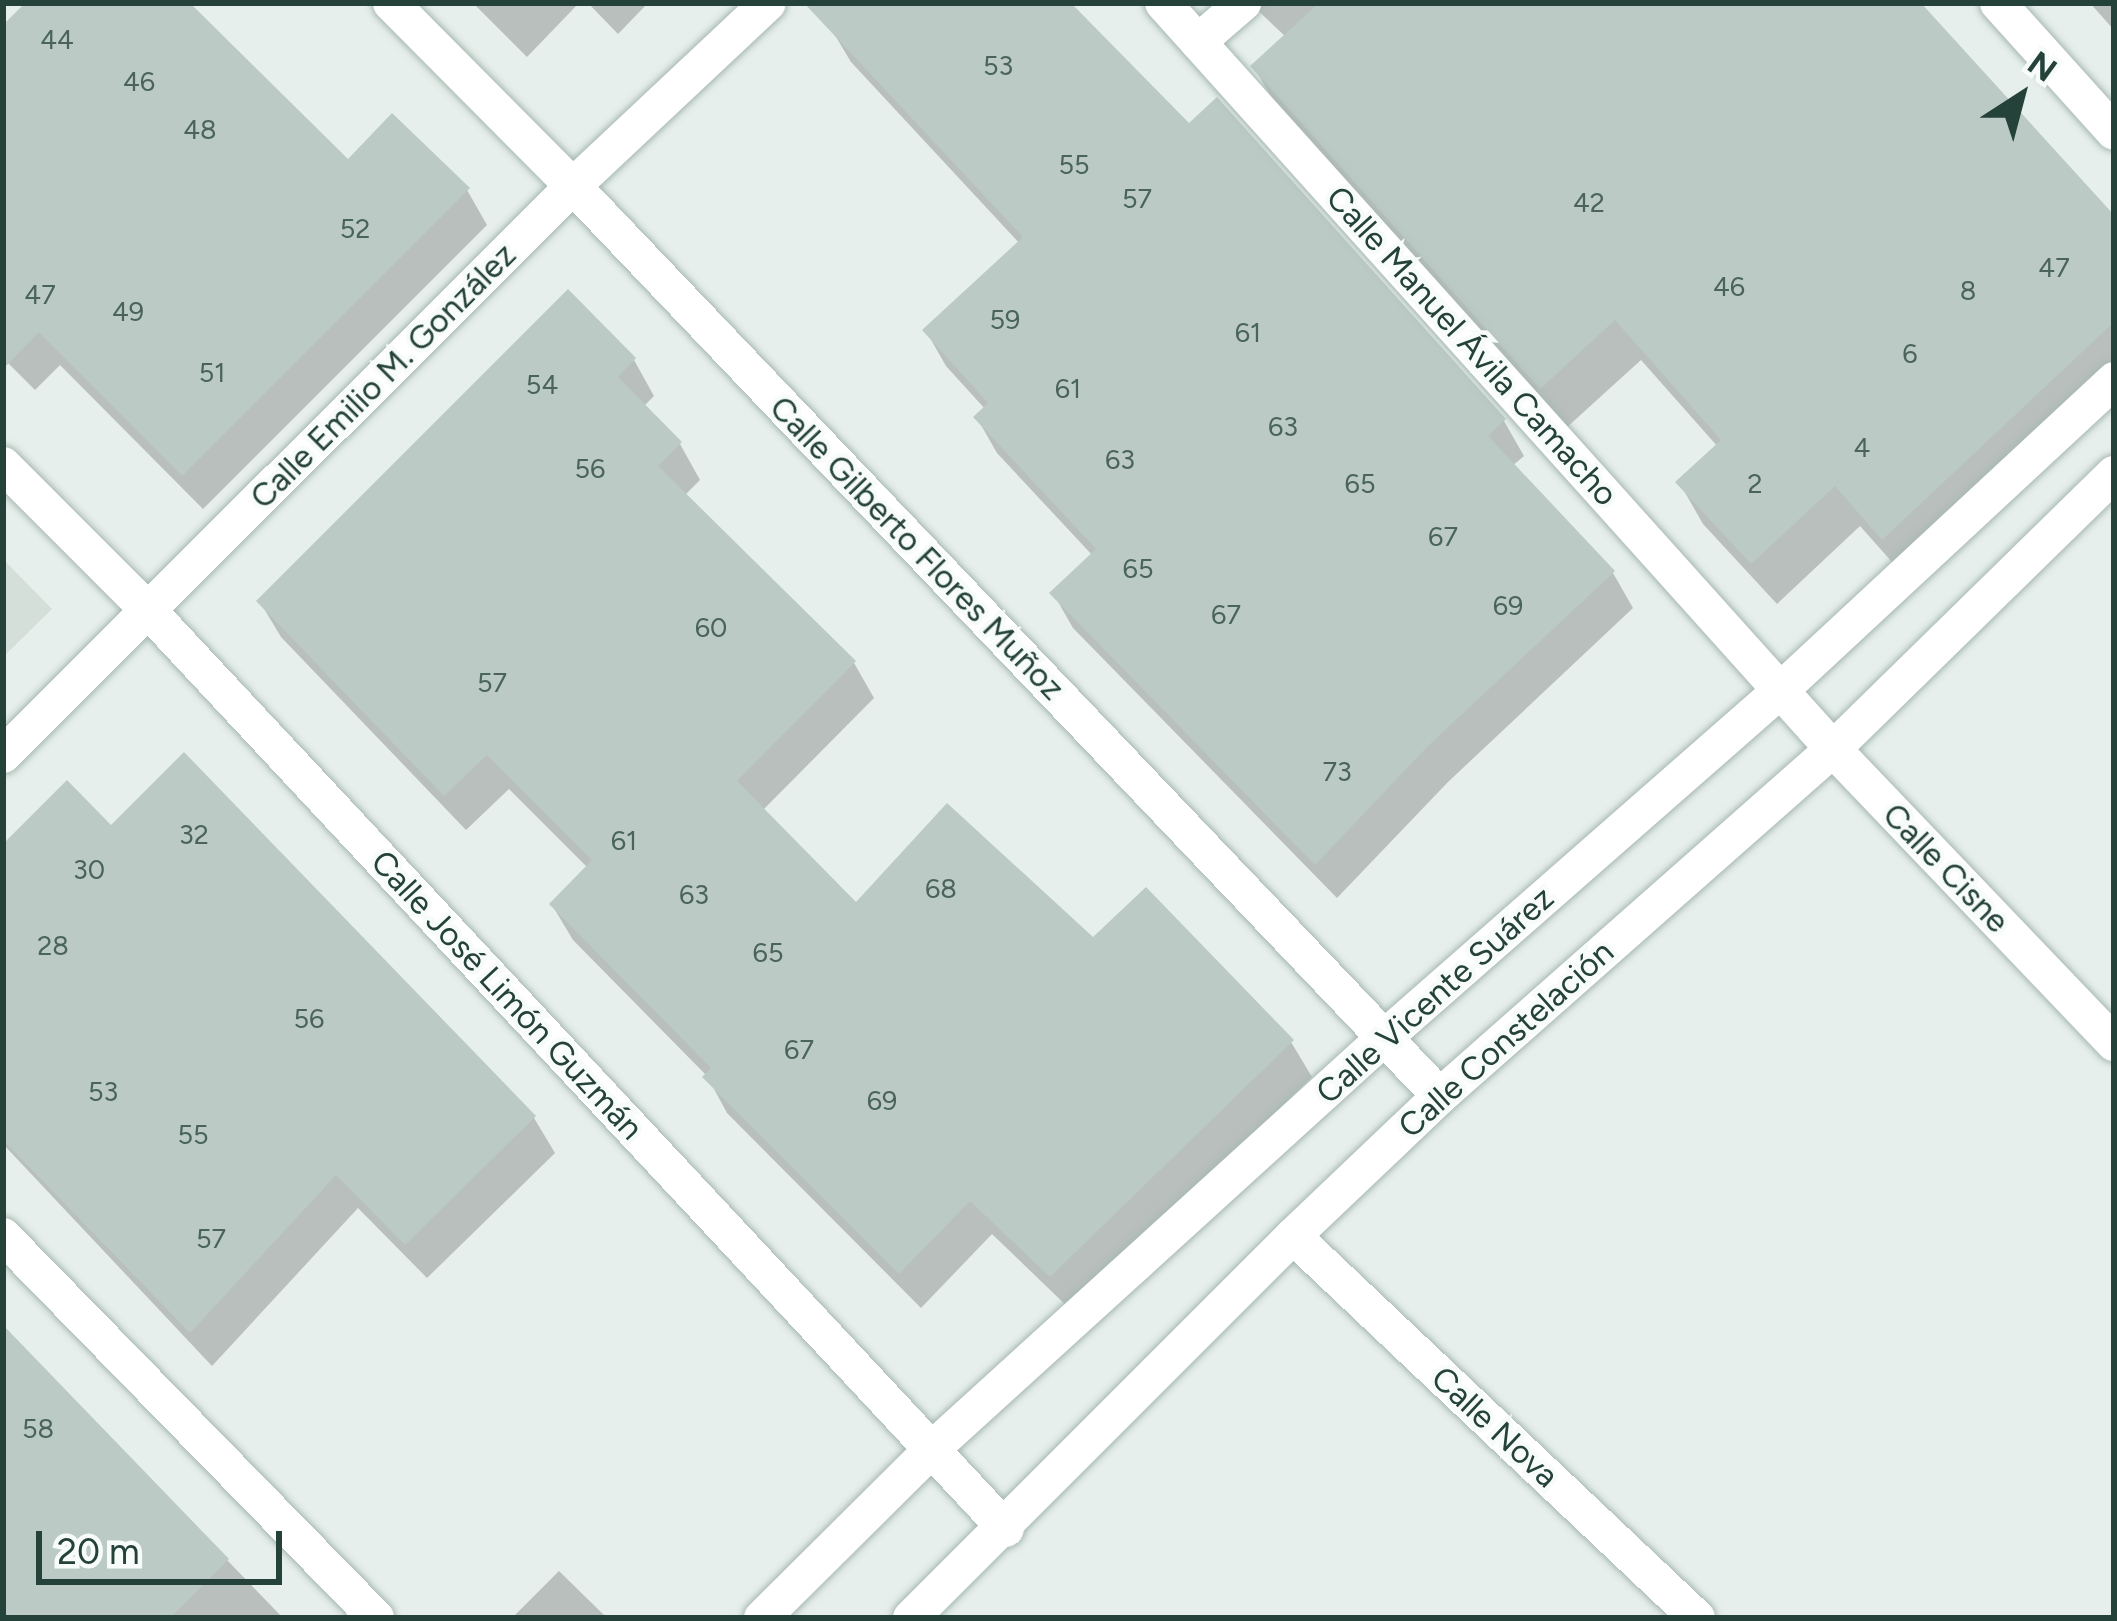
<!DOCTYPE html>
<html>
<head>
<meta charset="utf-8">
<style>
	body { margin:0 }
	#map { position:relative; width:2117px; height:1621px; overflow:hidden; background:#e6efeb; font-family:Figtree,sans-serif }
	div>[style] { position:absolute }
	.built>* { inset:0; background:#d4dfda }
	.shadow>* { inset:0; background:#0003 }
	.building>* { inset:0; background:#bbcac4 }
	.roads { filter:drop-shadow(0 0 3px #a8b8b2) drop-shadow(0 0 3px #a8b8b2) }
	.street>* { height:36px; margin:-18px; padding:0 18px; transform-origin:18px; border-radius:18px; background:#fff }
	span { translate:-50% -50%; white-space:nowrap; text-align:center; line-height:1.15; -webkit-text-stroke:9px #f7fbf9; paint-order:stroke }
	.number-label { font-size:27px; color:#4a645c }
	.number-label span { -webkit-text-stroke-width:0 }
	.street-label { font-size:33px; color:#24423a }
	.frame { position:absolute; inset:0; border:6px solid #24423a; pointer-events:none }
	.north { position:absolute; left:1961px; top:36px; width:120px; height:120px; -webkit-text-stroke:9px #f7fbf9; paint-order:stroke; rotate:36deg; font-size:33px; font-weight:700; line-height:48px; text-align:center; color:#24423a }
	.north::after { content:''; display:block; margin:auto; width:42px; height:54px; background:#24423a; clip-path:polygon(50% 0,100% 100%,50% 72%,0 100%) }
	.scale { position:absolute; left:36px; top:1531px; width:246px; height:54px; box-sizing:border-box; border:6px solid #24423a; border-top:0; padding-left:15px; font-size:36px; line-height:42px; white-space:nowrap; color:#24423a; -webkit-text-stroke:9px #f7fbf9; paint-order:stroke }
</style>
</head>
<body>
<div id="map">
	<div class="built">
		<div style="clip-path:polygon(3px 559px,52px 609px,3px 657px)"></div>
	</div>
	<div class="shadow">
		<div style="clip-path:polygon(30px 3px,186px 3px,348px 163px,467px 190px,487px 225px,203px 509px,60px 365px,35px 390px,3px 358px,3px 30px)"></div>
		<div style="clip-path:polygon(473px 3px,579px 3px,527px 57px)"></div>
		<div style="clip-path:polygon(588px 3px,648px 3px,618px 34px)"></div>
		<div style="clip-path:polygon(855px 3px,1066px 3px,1189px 128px,1504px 421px,1524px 456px,1512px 466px,1613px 573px,1633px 608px,1448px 782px,1337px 898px,1073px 628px,1053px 593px,1093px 556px,997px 453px,977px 418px,986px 410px,946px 366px,926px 331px,1020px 244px,851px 62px,830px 27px)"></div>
		<div style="clip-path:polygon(1250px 3px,1917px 3px,2114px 219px,2114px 387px,1908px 580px,1860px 526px,1777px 604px,1703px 524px,1679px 482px,1718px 447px,1641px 360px,1565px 429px,1278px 109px,1254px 67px,1286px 37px)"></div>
		<div style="clip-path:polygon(2090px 3px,2114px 3px,2114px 30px)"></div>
		<div style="clip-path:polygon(634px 360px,654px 396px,643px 407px,680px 444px,700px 480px,684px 496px,854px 663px,874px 698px,762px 811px,856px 906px,1094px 942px,1291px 1042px,1312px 1077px,1072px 1311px,992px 1234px,921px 1308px,727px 1113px,707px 1076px,573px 940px,552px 905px,588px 868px,509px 789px,466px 830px,281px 637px,260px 602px)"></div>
		<div style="clip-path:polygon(184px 757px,534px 1118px,555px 1153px,427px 1278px,358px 1208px,212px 1366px,3px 1144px,3px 847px,111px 830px)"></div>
		<div style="clip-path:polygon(3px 1332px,32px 1358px,283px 1618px,3px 1618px)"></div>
		<div style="clip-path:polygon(559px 1571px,607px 1618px,512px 1618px)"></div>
	</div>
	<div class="building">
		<div style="clip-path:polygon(25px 3px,190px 3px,348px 159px,392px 113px,470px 188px,182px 476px,39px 332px,3px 369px,3px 25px)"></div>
		<div style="clip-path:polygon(804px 3px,1071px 3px,1189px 123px,1217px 97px,1506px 419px,1488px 436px,1615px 571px,1428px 746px,1315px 865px,1049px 593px,1096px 549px,973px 417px,988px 403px,922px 330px,1023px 237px)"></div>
		<div style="clip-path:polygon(1319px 3px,1921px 3px,2114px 215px,2114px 322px,1882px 540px,1835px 486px,1751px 564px,1675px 482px,1721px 440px,1615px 320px,1540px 389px,1250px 66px)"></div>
		<div style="clip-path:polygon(568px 289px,636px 358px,618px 377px,682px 442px,658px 466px,856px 661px,737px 781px,856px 902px,947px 803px,1093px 937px,1146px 887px,1294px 1040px,1050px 1277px,970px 1201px,899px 1274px,702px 1077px,711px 1068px,549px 904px,592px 860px,487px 755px,444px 796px,256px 601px)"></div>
		<div style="clip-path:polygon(184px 752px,536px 1116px,405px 1245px,336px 1175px,190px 1333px,3px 1140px,3px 844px,67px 780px,111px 825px)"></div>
		<div style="clip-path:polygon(3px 1325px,229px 1559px,170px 1618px,3px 1618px)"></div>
	</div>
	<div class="roads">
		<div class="street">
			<div style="left:391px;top:3px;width:258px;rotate:45.2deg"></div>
			<div style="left:573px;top:186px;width:1257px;rotate:46.39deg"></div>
			<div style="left:1163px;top:3px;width:1003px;rotate:48.07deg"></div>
			<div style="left:1833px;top:749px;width:407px;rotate:46.3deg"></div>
			<div style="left:1998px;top:3px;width:173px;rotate:48deg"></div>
			<div style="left:1198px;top:42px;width:60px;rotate:-40.9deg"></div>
			<div style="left:3px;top:465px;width:205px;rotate:45deg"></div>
			<div style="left:148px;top:610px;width:1257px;rotate:46.97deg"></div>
			<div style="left:3px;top:755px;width:805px;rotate:-44.95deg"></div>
			<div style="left:573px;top:186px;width:267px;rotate:-43.2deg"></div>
			<div style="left:3px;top:1236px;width:534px;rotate:45.68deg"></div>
			<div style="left:1293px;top:1236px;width:556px;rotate:43.4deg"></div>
			<div style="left:762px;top:1618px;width:238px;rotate:-44.8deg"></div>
			<div style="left:931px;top:1450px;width:612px;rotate:-42.29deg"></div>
			<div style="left:1384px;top:1038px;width:529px;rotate:-41.25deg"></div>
			<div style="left:1782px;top:689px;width:454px;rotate:-42.9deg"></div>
			<div style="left:911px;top:1618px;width:540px;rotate:-45deg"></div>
			<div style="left:1293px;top:1236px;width:203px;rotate:-43.6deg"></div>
			<div style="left:1440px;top:1096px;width:524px;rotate:-41.44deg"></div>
			<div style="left:1833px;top:749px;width:393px;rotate:-44.4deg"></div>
		</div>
	</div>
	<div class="number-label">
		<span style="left:57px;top:40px">44</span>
		<span style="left:998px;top:66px">53</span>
		<span style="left:139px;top:82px">46</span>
		<span style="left:200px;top:130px">48</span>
		<span style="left:1074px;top:165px">55</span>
		<span style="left:1137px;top:199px">57</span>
		<span style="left:1589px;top:203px">42</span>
		<span style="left:355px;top:229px">52</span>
		<span style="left:2054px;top:268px">47</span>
		<span style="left:1729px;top:287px">46</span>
		<span style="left:1968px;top:291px">8</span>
		<span style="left:40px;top:295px">47</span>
		<span style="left:128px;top:312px">49</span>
		<span style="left:1005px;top:320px">59</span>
		<span style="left:1248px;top:333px">61</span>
		<span style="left:1910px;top:354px">6</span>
		<span style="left:212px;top:373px">51</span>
		<span style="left:542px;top:385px">54</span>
		<span style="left:1068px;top:389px">61</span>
		<span style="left:1283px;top:427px">63</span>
		<span style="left:1862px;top:448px">4</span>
		<span style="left:1120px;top:460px">63</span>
		<span style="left:590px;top:469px">56</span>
		<span style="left:1360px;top:484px">65</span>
		<span style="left:1755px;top:484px">2</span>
		<span style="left:1443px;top:537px">67</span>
		<span style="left:1138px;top:569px">65</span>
		<span style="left:1508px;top:606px">69</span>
		<span style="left:1226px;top:615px">67</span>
		<span style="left:711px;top:628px">60</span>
		<span style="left:492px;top:683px">57</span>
		<span style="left:1337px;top:772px">73</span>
		<span style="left:194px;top:835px">32</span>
		<span style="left:624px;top:841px">61</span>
		<span style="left:89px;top:870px">30</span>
		<span style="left:941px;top:889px">68</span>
		<span style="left:694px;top:895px">63</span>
		<span style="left:53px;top:946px">28</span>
		<span style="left:768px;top:953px">65</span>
		<span style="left:309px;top:1019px">56</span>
		<span style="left:799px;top:1050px">67</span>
		<span style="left:103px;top:1092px">53</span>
		<span style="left:882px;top:1101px">69</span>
		<span style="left:193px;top:1135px">55</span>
		<span style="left:211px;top:1239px">57</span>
		<span style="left:38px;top:1429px">58</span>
	</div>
	<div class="street-label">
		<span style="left:1472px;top:346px;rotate:48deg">Calle Manuel Ávila Camacho</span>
		<span style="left:383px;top:376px;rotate:-45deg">Calle Emilio M. González</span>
		<span style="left:917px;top:548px;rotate:46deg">Calle Gilberto Flores Muñoz</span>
		<span style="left:1946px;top:868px;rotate:46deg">Calle Cisne</span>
		<span style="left:507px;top:995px;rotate:47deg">Calle José Limón Guzmán</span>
		<span style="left:1435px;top:995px;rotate:-42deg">Calle Vicente Suárez</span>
		<span style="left:1506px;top:1039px;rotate:-42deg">Calle Constelación</span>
		<span style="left:1495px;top:1427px;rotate:43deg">Calle Nova</span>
	</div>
	<div class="frame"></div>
	<div class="north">N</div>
	<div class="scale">20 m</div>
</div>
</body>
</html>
